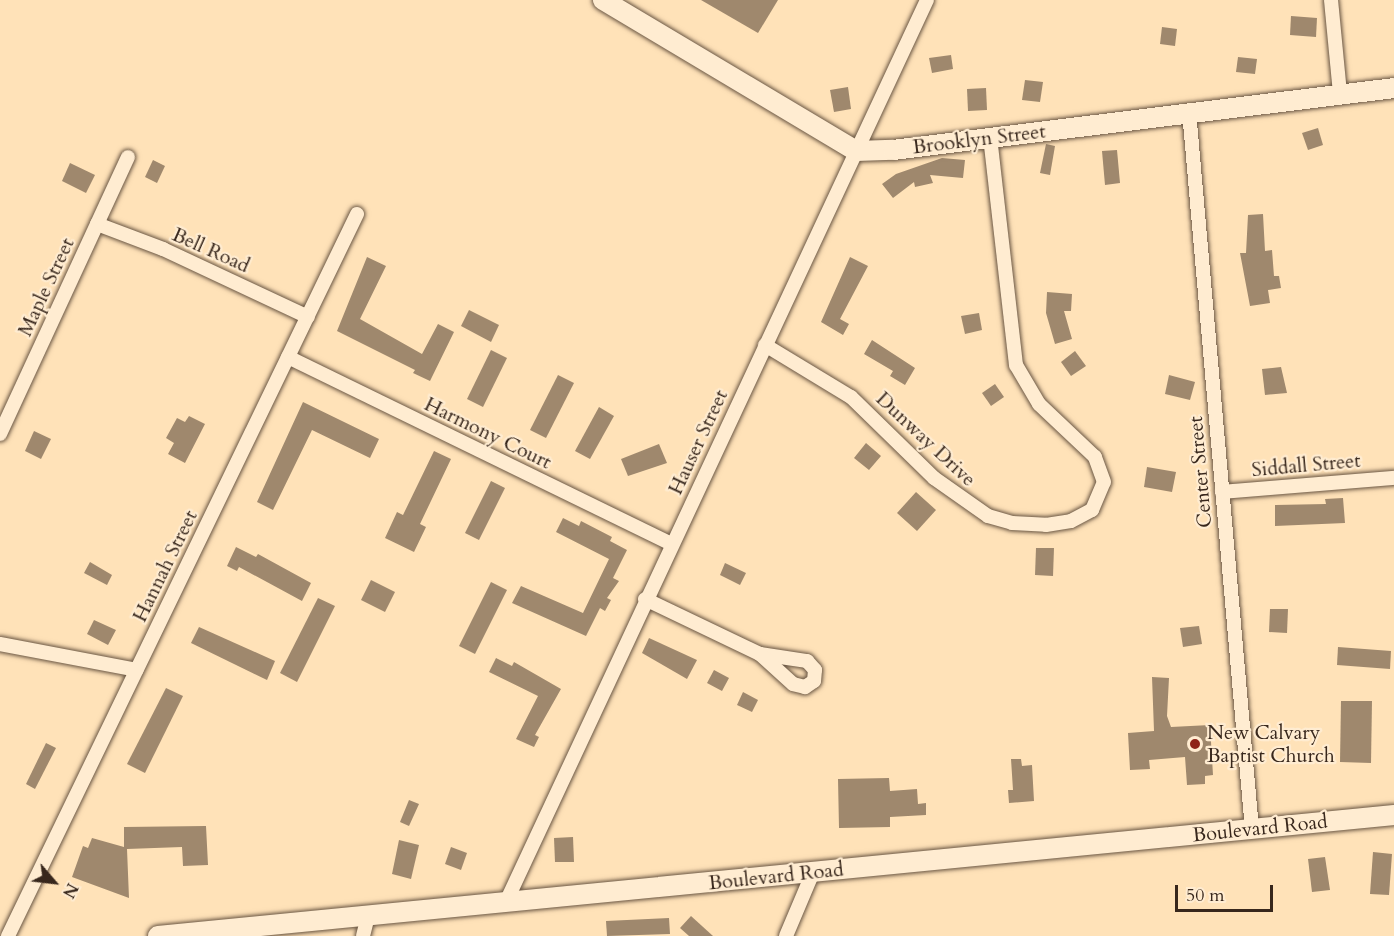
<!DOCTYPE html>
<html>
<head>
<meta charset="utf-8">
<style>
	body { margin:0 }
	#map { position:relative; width:1394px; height:936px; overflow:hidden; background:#ffe2b8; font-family:Cardo,serif }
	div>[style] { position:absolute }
	.building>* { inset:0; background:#9f886d }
	.roads { filter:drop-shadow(0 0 2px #6a5643) drop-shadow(0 0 2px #6a5643) }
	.street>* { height:14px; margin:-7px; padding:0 7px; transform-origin:7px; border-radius:7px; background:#ffecd1 }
	.secondary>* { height:20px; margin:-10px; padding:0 10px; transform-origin:10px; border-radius:10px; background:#ffecd1 }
	.dots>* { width:16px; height:16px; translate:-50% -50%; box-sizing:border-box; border:3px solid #ffecd1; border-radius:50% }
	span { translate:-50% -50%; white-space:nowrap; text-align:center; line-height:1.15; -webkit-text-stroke:4.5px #ffecd1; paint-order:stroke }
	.street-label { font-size:20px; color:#38271c }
	.poi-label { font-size:20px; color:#38271c }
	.left { translate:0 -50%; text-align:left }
	.north { position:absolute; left:24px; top:852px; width:60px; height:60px; -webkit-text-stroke:4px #ffecd1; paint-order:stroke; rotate:118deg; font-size:16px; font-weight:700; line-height:24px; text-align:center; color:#38271c }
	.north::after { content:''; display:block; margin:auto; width:21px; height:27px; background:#38271c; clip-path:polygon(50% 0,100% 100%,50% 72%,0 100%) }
	.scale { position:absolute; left:1175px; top:885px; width:98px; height:27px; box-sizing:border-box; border:3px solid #38271c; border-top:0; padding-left:8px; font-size:18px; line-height:21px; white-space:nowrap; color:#38271c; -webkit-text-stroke:4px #ffecd1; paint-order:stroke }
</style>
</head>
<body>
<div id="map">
	<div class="building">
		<div style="clip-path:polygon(701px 0,778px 0,758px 33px)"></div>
		<div style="clip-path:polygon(1291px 16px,1317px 18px,1316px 37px,1290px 35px)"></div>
		<div style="clip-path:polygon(1162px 27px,1177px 29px,1175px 46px,1160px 44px)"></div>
		<div style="clip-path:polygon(951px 55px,953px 69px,932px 73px,929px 58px)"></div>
		<div style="clip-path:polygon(1238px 57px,1257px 59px,1255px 74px,1236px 72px)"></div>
		<div style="clip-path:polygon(1025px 80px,1043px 82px,1040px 102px,1022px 100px)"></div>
		<div style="clip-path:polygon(848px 87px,851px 109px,834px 112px,830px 90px)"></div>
		<div style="clip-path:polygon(986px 88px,987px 110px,968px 111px,967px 89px)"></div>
		<div style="clip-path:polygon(1318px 128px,1323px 145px,1308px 150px,1302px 133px)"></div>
		<div style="clip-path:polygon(1046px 144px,1055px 146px,1050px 175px,1040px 173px)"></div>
		<div style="clip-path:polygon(1117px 150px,1120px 183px,1105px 185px,1102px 151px)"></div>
		<div style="clip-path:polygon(942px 158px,965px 160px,963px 178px,930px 175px,933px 183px,915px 187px,914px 182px,893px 198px,882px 184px,896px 174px)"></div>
		<div style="clip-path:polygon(153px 160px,165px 166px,157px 183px,145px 177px)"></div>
		<div style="clip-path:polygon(70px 163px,95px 175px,86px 193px,62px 181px)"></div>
		<div style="clip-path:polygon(1263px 214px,1265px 251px,1272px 250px,1274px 276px,1279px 276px,1281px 288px,1268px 290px,1270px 303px,1250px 306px,1240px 253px,1246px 253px,1248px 215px)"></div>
		<div style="clip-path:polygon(367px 257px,386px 266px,360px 319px,422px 354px,438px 324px,454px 332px,430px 381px,413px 373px,415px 370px,337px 331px)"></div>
		<div style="clip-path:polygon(850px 257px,868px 266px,840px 319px,849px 324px,843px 335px,821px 322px)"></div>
		<div style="clip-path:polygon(1047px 292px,1072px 294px,1071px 311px,1064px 311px,1072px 339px,1055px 344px,1046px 313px)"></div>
		<div style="clip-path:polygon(469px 310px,499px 325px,491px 342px,461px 326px)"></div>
		<div style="clip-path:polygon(979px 313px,982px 330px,965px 334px,961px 316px)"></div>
		<div style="clip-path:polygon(872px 340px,915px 368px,905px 385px,890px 376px,893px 371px,864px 354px)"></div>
		<div style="clip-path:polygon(491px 350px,507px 358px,483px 407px,467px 399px)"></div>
		<div style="clip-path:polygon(1075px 351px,1086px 366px,1071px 376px,1061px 362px)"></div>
		<div style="clip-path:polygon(1281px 367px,1287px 393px,1265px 395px,1262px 369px)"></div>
		<div style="clip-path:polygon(558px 375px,574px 383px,546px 438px,530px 430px)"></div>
		<div style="clip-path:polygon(1169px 375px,1195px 382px,1190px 400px,1165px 394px)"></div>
		<div style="clip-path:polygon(995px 384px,1004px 397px,991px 406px,982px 393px)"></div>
		<div style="clip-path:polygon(303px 402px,379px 439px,370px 458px,312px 430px,273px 510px,257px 502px)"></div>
		<div style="clip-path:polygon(599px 407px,614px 416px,590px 459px,575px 451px)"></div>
		<div style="clip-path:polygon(189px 416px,205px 424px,185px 463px,168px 454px,174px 443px,166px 438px,177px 418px,185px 422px)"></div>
		<div style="clip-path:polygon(34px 431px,51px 439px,41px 459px,25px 451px)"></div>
		<div style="clip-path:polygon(866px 443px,881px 456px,869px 470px,854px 458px)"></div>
		<div style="clip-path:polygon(659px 444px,667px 463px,628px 476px,621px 459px)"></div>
		<div style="clip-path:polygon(434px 451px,451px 459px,420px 524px,426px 527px,414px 552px,385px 538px,397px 512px,403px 515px)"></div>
		<div style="clip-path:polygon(1147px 467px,1176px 472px,1172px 492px,1144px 487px)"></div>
		<div style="clip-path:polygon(491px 481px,505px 488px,479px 540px,465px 533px)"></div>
		<div style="clip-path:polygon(916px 492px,936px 510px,917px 531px,897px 513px)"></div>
		<div style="clip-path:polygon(1343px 498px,1345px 523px,1275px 526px,1275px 505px,1326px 504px,1325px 499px)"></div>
		<div style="clip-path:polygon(563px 518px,579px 526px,581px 521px,612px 537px,610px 541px,627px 550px,613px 578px,619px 581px,607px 598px,611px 600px,605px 611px,600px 608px,586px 636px,512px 603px,521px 586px,583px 613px,609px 559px,556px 532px)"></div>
		<div style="clip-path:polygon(236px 547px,256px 557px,258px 554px,311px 583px,302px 601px,239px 567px,237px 571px,227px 566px)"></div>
		<div style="clip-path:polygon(1036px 548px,1054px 548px,1053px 576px,1035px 575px)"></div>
		<div style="clip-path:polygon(90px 562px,112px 575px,107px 585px,84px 573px)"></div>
		<div style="clip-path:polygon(725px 563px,746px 573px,740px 585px,720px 575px)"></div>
		<div style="clip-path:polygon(371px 580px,395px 592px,385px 612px,361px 600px)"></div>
		<div style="clip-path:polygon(491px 582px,507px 590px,475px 654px,459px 646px)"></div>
		<div style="clip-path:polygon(318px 598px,335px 606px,297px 682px,280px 673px)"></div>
		<div style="clip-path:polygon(1270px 609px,1288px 609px,1287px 633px,1269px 632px)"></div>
		<div style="clip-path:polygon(94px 620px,116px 630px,108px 645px,87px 634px)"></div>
		<div style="clip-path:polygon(1199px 626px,1202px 644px,1183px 647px,1180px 628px)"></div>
		<div style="clip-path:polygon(199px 627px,275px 661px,267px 680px,191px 643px)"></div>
		<div style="clip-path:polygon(649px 638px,697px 660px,687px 679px,642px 653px)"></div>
		<div style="clip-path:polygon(1338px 647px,1391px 651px,1390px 669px,1337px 665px)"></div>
		<div style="clip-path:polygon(496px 658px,512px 666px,514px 662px,561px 689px,535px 735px,539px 737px,534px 747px,516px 739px,538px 696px,489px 672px)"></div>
		<div style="clip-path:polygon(714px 670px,729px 678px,722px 691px,707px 683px)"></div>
		<div style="clip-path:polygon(1152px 677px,1169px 678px,1167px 716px,1171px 727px,1210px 725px,1213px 775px,1205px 776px,1205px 784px,1187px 785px,1185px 757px,1149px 760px,1150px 769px,1130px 770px,1128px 733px,1154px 731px)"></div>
		<div style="clip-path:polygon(166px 688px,183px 696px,145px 773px,127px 764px)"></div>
		<div style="clip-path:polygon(743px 692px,758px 700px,752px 712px,737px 705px)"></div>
		<div style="clip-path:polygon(1341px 701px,1372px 701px,1371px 763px,1340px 762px)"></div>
		<div style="clip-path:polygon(46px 743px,56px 748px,35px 789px,26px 784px)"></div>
		<div style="clip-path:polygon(1011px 759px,1021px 759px,1022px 766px,1032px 765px,1034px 801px,1009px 803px,1008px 790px,1013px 790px)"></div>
		<div style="clip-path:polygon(889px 778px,890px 791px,917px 789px,918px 804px,926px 803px,926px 815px,890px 817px,890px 827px,839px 828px,838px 779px)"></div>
		<div style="clip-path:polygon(409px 800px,419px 804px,409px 826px,400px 822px)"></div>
		<div style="clip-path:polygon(206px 826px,208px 865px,183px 866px,182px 847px,127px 849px,129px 898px,72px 877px,83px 846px,88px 848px,92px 838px,124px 847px,124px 827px)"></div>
		<div style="clip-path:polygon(573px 837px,574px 862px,555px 862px,554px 838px)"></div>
		<div style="clip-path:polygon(399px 840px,419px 845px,411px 879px,392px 874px)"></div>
		<div style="clip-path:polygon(451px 847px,467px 853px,461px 870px,445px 864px)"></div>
		<div style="clip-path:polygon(1373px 852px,1392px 854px,1389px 895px,1370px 894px)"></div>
		<div style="clip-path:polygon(1325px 857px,1330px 890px,1312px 892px,1308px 859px)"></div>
		<div style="clip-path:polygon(691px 916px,713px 936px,689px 936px,680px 928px)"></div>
		<div style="clip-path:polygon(669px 918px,670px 934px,607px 936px,606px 921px)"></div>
	</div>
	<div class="roads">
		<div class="street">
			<div style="left:1331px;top:0;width:94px;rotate:84.5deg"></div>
			<div style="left:1189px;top:111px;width:721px;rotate:84.99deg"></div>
			<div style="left:97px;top:224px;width:71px;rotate:20.7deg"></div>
			<div style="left:163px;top:249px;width:160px;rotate:25.1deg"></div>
			<div style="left:765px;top:345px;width:100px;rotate:31.2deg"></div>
			<div style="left:851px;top:397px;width:116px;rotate:44.3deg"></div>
			<div style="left:934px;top:478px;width:66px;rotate:35.1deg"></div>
			<div style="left:988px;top:516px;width:25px;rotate:16deg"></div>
			<div style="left:1012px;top:523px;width:34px;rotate:3deg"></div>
			<div style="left:1046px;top:525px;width:25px;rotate:-9deg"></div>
			<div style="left:1071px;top:521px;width:24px;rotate:-28deg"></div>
			<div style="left:1092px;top:510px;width:30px;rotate:-67deg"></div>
			<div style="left:1104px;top:482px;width:27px;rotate:-110deg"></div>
			<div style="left:1095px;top:457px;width:77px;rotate:-136.6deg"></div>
			<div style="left:1039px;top:404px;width:45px;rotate:-120.5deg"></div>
			<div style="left:1016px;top:365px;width:229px;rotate:-96.5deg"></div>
			<div style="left:288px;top:357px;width:426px;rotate:26deg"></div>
			<div style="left:0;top:434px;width:305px;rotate:-65.2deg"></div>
			<div style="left:1222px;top:492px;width:173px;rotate:-4.7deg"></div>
			<div style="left:645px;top:599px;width:127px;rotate:25.6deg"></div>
			<div style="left:0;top:644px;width:139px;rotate:10.7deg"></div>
			<div style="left:760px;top:654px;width:48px;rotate:8.5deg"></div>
			<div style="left:807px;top:661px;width:12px;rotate:48deg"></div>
			<div style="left:815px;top:670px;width:11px;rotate:95deg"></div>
			<div style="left:814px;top:681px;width:11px;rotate:146deg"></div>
			<div style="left:805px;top:687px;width:12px;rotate:-166deg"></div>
			<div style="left:793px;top:684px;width:45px;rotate:-137.7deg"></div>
			<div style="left:506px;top:902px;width:995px;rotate:-64.98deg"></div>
			<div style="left:8px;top:936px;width:802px;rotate:-64.2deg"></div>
			<div style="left:363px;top:936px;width:21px;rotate:-76deg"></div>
			<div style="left:786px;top:936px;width:69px;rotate:-67.1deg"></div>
		</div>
		<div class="secondary">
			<div style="left:603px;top:0;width:295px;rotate:30.8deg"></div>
			<div style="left:856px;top:151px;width:37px;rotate:-2deg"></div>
			<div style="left:893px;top:150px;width:505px;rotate:-7.05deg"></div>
			<div style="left:158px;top:936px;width:1242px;rotate:-5.59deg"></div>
		</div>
	</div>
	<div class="dots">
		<div style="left:1195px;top:744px;background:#8f2418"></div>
	</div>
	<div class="street-label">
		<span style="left:979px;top:139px;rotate:-7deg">Brooklyn Street</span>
		<span style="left:211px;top:250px;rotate:24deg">Bell Road</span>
		<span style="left:46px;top:287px;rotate:-65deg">Maple Street</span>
		<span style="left:488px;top:433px;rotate:26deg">Harmony Court</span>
		<span style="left:926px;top:439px;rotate:43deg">Dunway Drive</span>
		<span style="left:698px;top:442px;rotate:-65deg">Hauser Street</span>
		<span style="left:1306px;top:465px;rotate:-5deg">Siddall Street</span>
		<span style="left:1200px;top:472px;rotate:-95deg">Center Street</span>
		<span style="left:165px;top:566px;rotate:-64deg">Hannah Street</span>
		<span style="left:1260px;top:828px;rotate:-6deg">Boulevard Road</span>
		<span style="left:776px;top:876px;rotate:-6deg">Boulevard Road</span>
	</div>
	<div class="poi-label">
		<span class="left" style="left:1207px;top:744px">New Calvary<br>Baptist Church</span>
	</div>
	<div class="north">N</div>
	<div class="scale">50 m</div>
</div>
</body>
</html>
